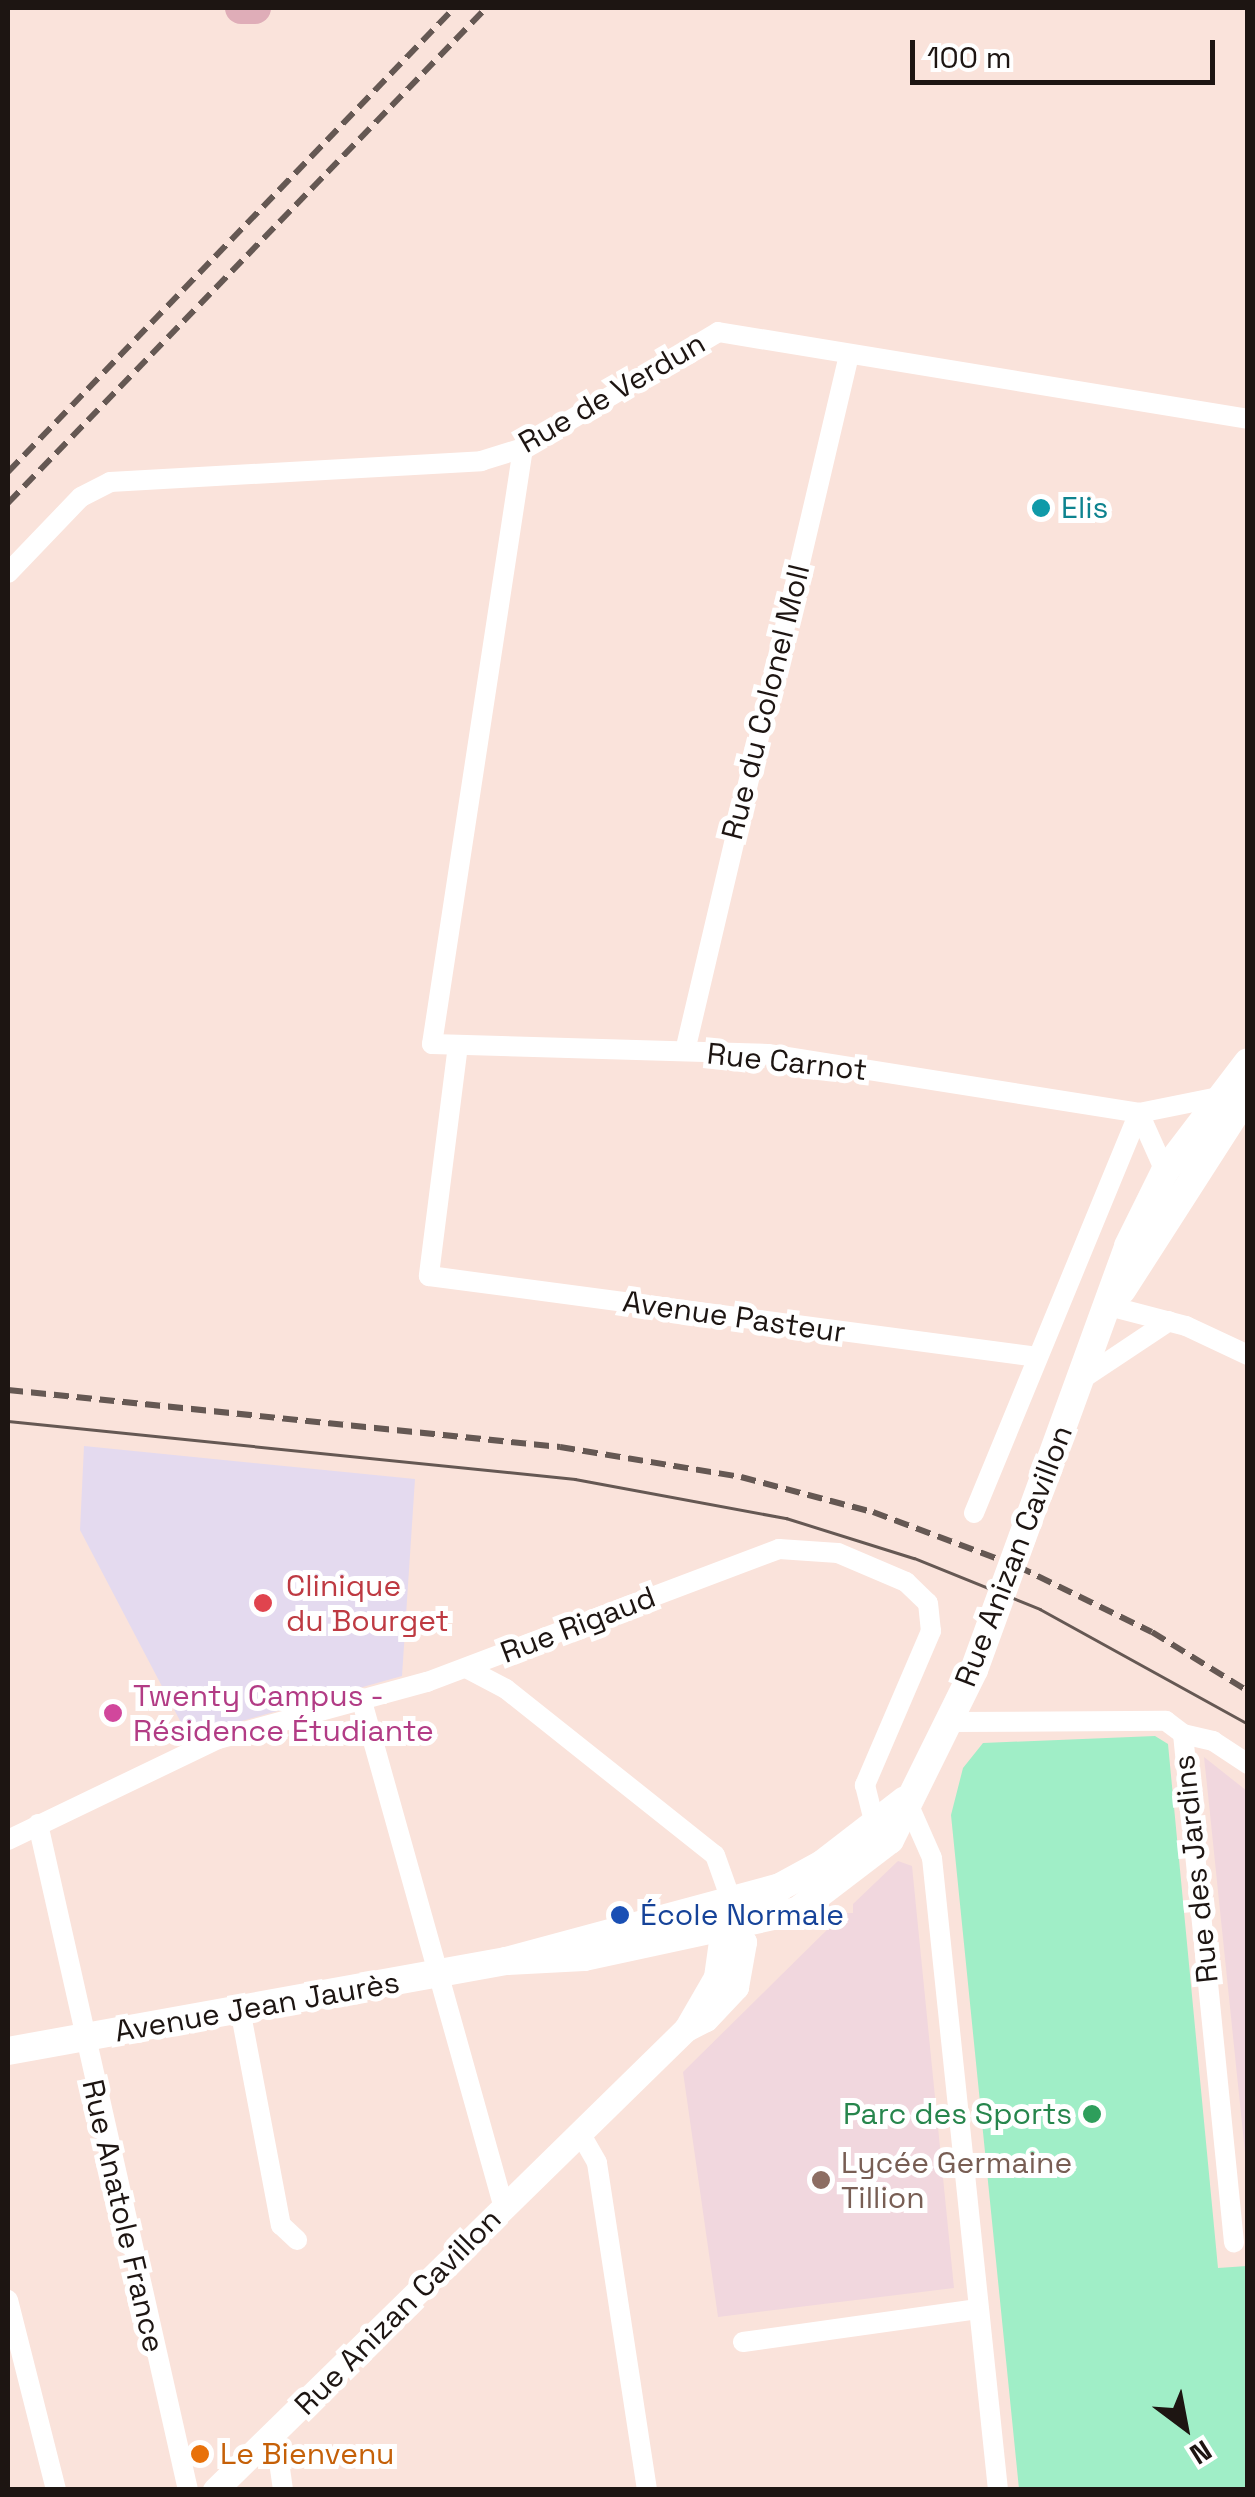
<!DOCTYPE html>
<html>
<head>
<meta charset="utf-8">
<style>
	body { margin:0 }
	#map { position:relative; width:1255px; height:2497px; overflow:hidden; background:#fae3db; font-family:"Space Grotesk",sans-serif }
	div>[style] { position:absolute }
	.education>* { inset:0; background:#f1d7de }
	.medical>* { inset:0; background:#e4daef }
	.green>* { inset:0; background:#a0eec7 }
	.minor>* { height:20px; margin:-10px; padding:0 10px; transform-origin:10px; border-radius:10px; background:#fff }
	.tertiary>* { height:25px; margin:-12.5px; padding:0 12.5px; transform-origin:12.5px; border-radius:12.5px; background:#fff }
	.secondary>* { height:28px; margin:-14px; padding:0 14px; transform-origin:14px; border-radius:14px; background:#fff }
	.primary>* { height:32px; margin:-16px; padding:0 16px; transform-origin:16px; border-radius:16px; background:#dfadb8 }
	.tram>* { height:2.5px; margin:-1.25px; padding:0 1.25px; transform-origin:1.25px; border-radius:1.25px; background:#655853 }
	.rail>* { height:6px; margin-top:-3px; transform-origin:0; background:repeating-linear-gradient(90deg,#655853 0 15px,transparent 0 23px) }
	.dots>* { width:28px; height:28px; translate:-50% -50%; box-sizing:border-box; border:5px solid #fff; border-radius:50% }
	span { translate:-50% -50%; white-space:nowrap; text-align:center; line-height:1.15; -webkit-text-stroke:10px #fff; paint-order:stroke }
	.street-label { font-size:30px; color:#1d1512 }
	.culture-label { font-size:30px; color:#0d838f }
	.left { translate:0 -50%; text-align:left }
	.health-label { font-size:30px; color:#be3a42 }
	.hotel-label { font-size:30px; color:#b23c85 }
	.transit-label { font-size:30px; color:#164399 }
	.leisure-label { font-size:30px; color:#27864d }
	.right { translate:-100% -50%; text-align:right }
	.education-label { font-size:30px; color:#785e54 }
	.food-label { font-size:30px; color:#c56008 }
	.frame { position:absolute; inset:0; border:10px solid #1d1512; pointer-events:none }
	.north { position:absolute; left:1135px; top:2377px; width:100px; height:100px; -webkit-text-stroke:8px #fff; paint-order:stroke; rotate:148deg; font-size:28px; font-weight:700; line-height:40px; text-align:center; color:#1d1512 }
	.north::after { content:''; display:block; margin:auto; width:35px; height:45px; background:#1d1512; clip-path:polygon(50% 0,100% 100%,50% 72%,0 100%) }
	.scale { position:absolute; left:910px; top:40px; width:305px; height:45px; box-sizing:border-box; border:5px solid #1d1512; border-top:0; padding-left:12px; font-size:30px; line-height:35px; white-space:nowrap; color:#1d1512; -webkit-text-stroke:8px #fff; paint-order:stroke }
</style>
</head>
<body>
<div id="map">
	<div class="education">
		<div style="clip-path:polygon(1204px 1757px,1247px 1791px,1247px 2172px,1209px 1804px)"></div>
		<div style="clip-path:polygon(898px 1861px,912px 1866px,954px 2288px,718px 2317px,683px 2072px,844px 1913px,853px 1913px,853px 1904px)"></div>
	</div>
	<div class="medical">
		<div style="clip-path:polygon(84px 1446px,415px 1479px,402px 1676px,188px 1736px,80px 1530px)"></div>
	</div>
	<div class="green">
		<div style="clip-path:polygon(1155px 1736px,1168px 1744px,1218px 2268px,1247px 2266px,1247px 2489px,1019px 2489px,951px 1815px,963px 1768px,983px 1743px)"></div>
	</div>
	<div class="minor">
		<div style="left:523px;top:448px;width:603px;rotate:98.68deg"></div>
		<div style="left:432px;top:1044px;width:336px;rotate:1.7deg"></div>
		<div style="left:768px;top:1054px;width:376px;rotate:9deg"></div>
		<div style="left:1139px;top:1113px;width:81px;rotate:-11.4deg"></div>
		<div style="left:8px;top:573px;width:105px;rotate:-46.2deg"></div>
		<div style="left:81px;top:497px;width:33px;rotate:-27deg"></div>
		<div style="left:110px;top:482px;width:372px;rotate:-3.2deg"></div>
		<div style="left:481px;top:461px;width:44px;rotate:-17.2deg"></div>
		<div style="left:523px;top:448px;width:227px;rotate:-30.7deg"></div>
		<div style="left:718px;top:332px;width:537px;rotate:9.32deg"></div>
		<div style="left:458px;top:1045px;width:233px;rotate:97.2deg"></div>
		<div style="left:429px;top:1276px;width:614px;rotate:7.58deg"></div>
		<div style="left:685px;top:1051px;width:715px;rotate:-76.74deg"></div>
		<div style="left:1139px;top:1113px;width:64px;rotate:65.9deg"></div>
		<div style="left:1109px;top:1306px;width:80px;rotate:14.6deg"></div>
		<div style="left:1186px;top:1326px;width:68px;rotate:25.1deg"></div>
		<div style="left:1079px;top:1381px;width:108px;rotate:-33.7deg"></div>
		<div style="left:974px;top:1513px;width:433px;rotate:-67.6deg"></div>
		<div style="left:466px;top:1668px;width:45px;rotate:27.7deg"></div>
		<div style="left:506px;top:1689px;width:267px;rotate:38.5deg"></div>
		<div style="left:715px;top:1855px;width:48px;rotate:70.4deg"></div>
		<div style="left:361px;top:1698px;width:530px;rotate:74.34deg"></div>
		<div style="left:949px;top:1722px;width:217px;rotate:-0.3deg"></div>
		<div style="left:1166px;top:1721px;width:21px;rotate:37deg"></div>
		<div style="left:1183px;top:1734px;width:511px;rotate:84.27deg"></div>
		<div style="left:1183px;top:1734px;width:31px;rotate:13deg"></div>
		<div style="left:1213px;top:1741px;width:42px;rotate:33.3deg"></div>
		<div style="left:906px;top:1799px;width:64px;rotate:66.2deg"></div>
		<div style="left:932px;top:1858px;width:635px;rotate:84.04deg"></div>
		<div style="left:38px;top:1824px;width:683px;rotate:77.31deg"></div>
		<div style="left:8px;top:1840px;width:233px;rotate:-25.7deg"></div>
		<div style="left:218px;top:1739px;width:217px;rotate:-15.3deg"></div>
		<div style="left:427px;top:1682px;width:376px;rotate:-20.7deg"></div>
		<div style="left:779px;top:1549px;width:59px;rotate:3.9deg"></div>
		<div style="left:838px;top:1553px;width:74px;rotate:23.1deg"></div>
		<div style="left:906px;top:1582px;width:30px;rotate:44deg"></div>
		<div style="left:928px;top:1603px;width:28px;rotate:84deg"></div>
		<div style="left:931px;top:1631px;width:168px;rotate:113.2deg"></div>
		<div style="left:865px;top:1785px;width:37px;rotate:76deg"></div>
		<div style="left:240px;top:2009px;width:220px;rotate:79.3deg"></div>
		<div style="left:281px;top:2225px;width:22px;rotate:43deg"></div>
		<div style="left:580px;top:2133px;width:34px;rotate:60deg"></div>
		<div style="left:597px;top:2163px;width:331px;rotate:81.3deg"></div>
		<div style="left:8px;top:2300px;width:196px;rotate:75.8deg"></div>
		<div style="left:743px;top:2342px;width:237px;rotate:-8deg"></div>
		<div style="left:275px;top:2433px;width:58px;rotate:82deg"></div>
	</div>
	<div class="tertiary">
		<div style="left:215px;top:2490px;width:659px;rotate:-44.39deg"></div>
		<div style="left:686px;top:2029px;width:22px;rotate:-27deg"></div>
		<div style="left:706px;top:2019px;width:44px;rotate:-46.8deg"></div>
		<div style="left:736px;top:1987px;width:46px;rotate:-79.9deg"></div>
		<div style="left:744px;top:1942px;width:16px;rotate:-128deg"></div>
		<div style="left:734px;top:1929px;width:18px;rotate:137deg"></div>
		<div style="left:721px;top:1941px;width:36px;rotate:98deg"></div>
		<div style="left:716px;top:1977px;width:60px;rotate:120deg"></div>
	</div>
	<div class="secondary">
		<div style="left:1122px;top:1290px;width:233px;rotate:-57.3deg"></div>
		<div style="left:506px;top:1961px;width:78px;rotate:-2.9deg"></div>
		<div style="left:584px;top:1957px;width:218px;rotate:-12.2deg"></div>
		<div style="left:797px;top:1911px;width:117px;rotate:-37.4deg"></div>
		<div style="left:890px;top:1840px;width:190px;rotate:-63.7deg"></div>
		<div style="left:974px;top:1670px;width:451px;rotate:-70deg"></div>
		<div style="left:1128px;top:1246px;width:84px;rotate:-63.7deg"></div>
		<div style="left:1165px;top:1171px;width:137px;rotate:-52.7deg"></div>
		<div style="left:8px;top:2051px;width:506px;rotate:-10.24deg"></div>
		<div style="left:506px;top:1961px;width:284px;rotate:-15.1deg"></div>
		<div style="left:780px;top:1887px;width:48px;rotate:-28.7deg"></div>
		<div style="left:822px;top:1864px;width:105px;rotate:-37.6deg"></div>
	</div>
	<div class="primary">
		<div style="left:241px;top:8px;width:14px"></div>
	</div>
	<div class="tram">
		<div style="left:8px;top:1421px;width:570px;rotate:5.84deg"></div>
		<div style="left:575px;top:1479px;width:215px;rotate:10.5deg"></div>
		<div style="left:786px;top:1518px;width:134px;rotate:17.4deg"></div>
		<div style="left:914px;top:1558px;width:136px;rotate:22deg"></div>
		<div style="left:1040px;top:1609px;width:238px;rotate:28.9deg"></div>
	</div>
	<div class="rail">
		<div style="left:8px;top:472px;width:644px;rotate:-46.13deg"></div>
		<div style="left:8px;top:503px;width:688px;rotate:-46deg"></div>
		<div style="left:8px;top:1390px;width:555px;rotate:5.9deg"></div>
		<div style="left:560px;top:1447px;width:183px;rotate:9.4deg"></div>
		<div style="left:741px;top:1477px;width:137px;rotate:14.9deg"></div>
		<div style="left:873px;top:1512px;width:154px;rotate:20.6deg"></div>
		<div style="left:1017px;top:1566px;width:150px;rotate:26.1deg"></div>
		<div style="left:1152px;top:1632px;width:113px;rotate:31.6deg"></div>
	</div>
	<div class="dots">
		<div style="left:1041px;top:508px;background:#0f9aa8"></div>
		<div style="left:263px;top:1603px;background:#e0444e"></div>
		<div style="left:113px;top:1713px;background:#d1479c"></div>
		<div style="left:620px;top:1915px;background:#1a4fb4"></div>
		<div style="left:1092px;top:2114px;background:#2e9e5b"></div>
		<div style="left:821px;top:2180px;background:#8d6e63"></div>
		<div style="left:200px;top:2454px;background:#e8710a"></div>
	</div>
	<div class="street-label">
		<span style="left:612px;top:393px;rotate:-30deg">Rue de Verdun</span>
		<span style="left:766px;top:702px;rotate:-76deg">Rue du Colonel Moll</span>
		<span style="left:787px;top:1062px;rotate:6deg">Rue Carnot</span>
		<span style="left:734px;top:1317px;rotate:8deg">Avenue Pasteur</span>
		<span style="left:1014px;top:1556px;rotate:-69deg">Rue Anizan Cavillon</span>
		<span style="left:578px;top:1625px;rotate:-21deg">Rue Rigaud</span>
		<span style="left:1196px;top:1869px;rotate:-96deg">Rue des Jardins</span>
		<span style="left:257px;top:2007px;rotate:-10deg">Avenue Jean Jaurès</span>
		<span style="left:123px;top:2216px;rotate:77deg">Rue Anatole France</span>
		<span style="left:398px;top:2312px;rotate:-45deg">Rue Anizan Cavillon</span>
	</div>
	<div class="culture-label">
		<span class="left" style="left:1061px;top:508px">Elis</span>
	</div>
	<div class="health-label">
		<span class="left" style="left:286px;top:1603px">Clinique<br>du Bourget</span>
	</div>
	<div class="hotel-label">
		<span class="left" style="left:133px;top:1713px">Twenty Campus -<br>Résidence Étudiante</span>
	</div>
	<div class="transit-label">
		<span class="left" style="left:640px;top:1915px">École Normale</span>
	</div>
	<div class="leisure-label">
		<span class="right" style="left:1072px;top:2114px">Parc des Sports</span>
	</div>
	<div class="education-label">
		<span class="left" style="left:841px;top:2180px">Lycée Germaine<br>Tillion</span>
	</div>
	<div class="food-label">
		<span class="left" style="left:220px;top:2454px">Le Bienvenu</span>
	</div>
	<div class="frame"></div>
	<div class="north">N</div>
	<div class="scale">100 m</div>
</div>
</body>
</html>
